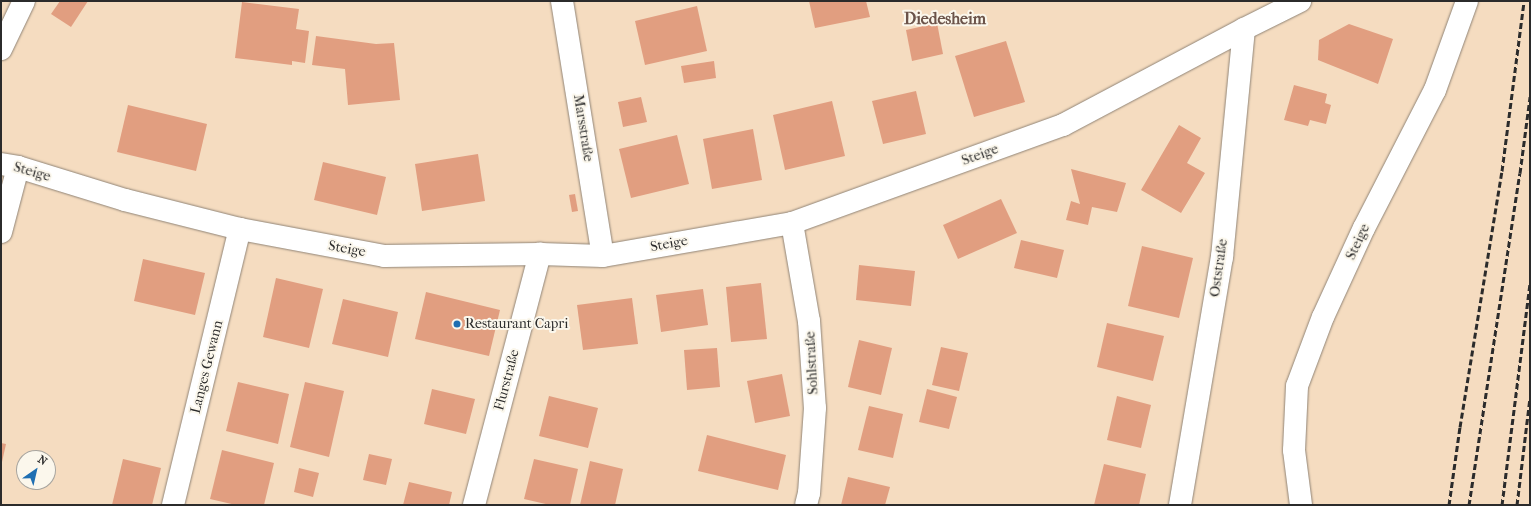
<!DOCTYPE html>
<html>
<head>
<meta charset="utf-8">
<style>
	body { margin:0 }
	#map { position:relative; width:1531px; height:506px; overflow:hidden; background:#f5dcc0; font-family:"IM FELL French Canon",serif }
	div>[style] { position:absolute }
	.building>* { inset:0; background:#e19e80 }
	.roads { filter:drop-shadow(0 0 1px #908476) drop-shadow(0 0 1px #908476) }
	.minor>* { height:22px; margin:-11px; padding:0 11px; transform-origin:11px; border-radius:11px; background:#fff }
	.rail>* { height:3px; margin-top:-1.5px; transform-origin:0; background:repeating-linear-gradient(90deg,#2b2b2b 0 6px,transparent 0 9px) }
	.dots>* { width:11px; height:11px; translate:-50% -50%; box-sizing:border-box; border:2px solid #fbf7ec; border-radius:50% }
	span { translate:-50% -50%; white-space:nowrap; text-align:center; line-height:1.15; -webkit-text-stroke:4px #fbf7ec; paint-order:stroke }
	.street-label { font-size:14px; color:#2b2b2b }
	.poi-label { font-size:14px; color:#2b2b2b }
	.left { translate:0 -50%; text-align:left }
	.quarter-label { font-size:16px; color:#6b5349; font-weight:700 }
	.frame { position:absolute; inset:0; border:2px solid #2b2b2b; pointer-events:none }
	.north { position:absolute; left:16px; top:450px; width:40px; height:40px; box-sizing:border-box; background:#fbf7ec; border:1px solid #a8a59f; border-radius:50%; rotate:34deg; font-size:11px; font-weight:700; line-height:16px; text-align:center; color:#2b2b2b }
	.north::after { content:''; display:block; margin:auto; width:14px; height:18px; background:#1f6fb2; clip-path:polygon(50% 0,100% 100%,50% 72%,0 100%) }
</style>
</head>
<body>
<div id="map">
	<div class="building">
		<div style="clip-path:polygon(60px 1px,88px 1px,71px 27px,51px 14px)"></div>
		<div style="clip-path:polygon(809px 1px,866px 1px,870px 17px,815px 28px)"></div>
		<div style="clip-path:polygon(242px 2px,299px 9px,296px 29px,309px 31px,305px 63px,292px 61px,292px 65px,235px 58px)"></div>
		<div style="clip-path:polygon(697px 6px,707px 51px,645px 65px,635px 21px)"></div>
		<div style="clip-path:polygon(937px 23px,943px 54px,912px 61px,906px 30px)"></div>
		<div style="clip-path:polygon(1349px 24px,1393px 39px,1378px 84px,1318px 60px,1319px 40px)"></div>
		<div style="clip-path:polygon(316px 36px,376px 44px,394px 43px,400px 100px,348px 105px,345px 69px,312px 65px)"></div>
		<div style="clip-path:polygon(1006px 41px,1025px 102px,974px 117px,955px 56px)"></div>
		<div style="clip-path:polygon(714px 61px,716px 78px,684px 83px,681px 66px)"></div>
		<div style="clip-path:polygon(1294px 85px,1327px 94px,1325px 103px,1331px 105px,1326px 124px,1310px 120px,1308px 126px,1284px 120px)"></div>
		<div style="clip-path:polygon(916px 91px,926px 134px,883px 144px,872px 101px)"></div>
		<div style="clip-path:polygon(641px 97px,647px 122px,623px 127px,618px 102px)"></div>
		<div style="clip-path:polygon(832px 101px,845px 156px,785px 170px,773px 115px)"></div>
		<div style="clip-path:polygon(128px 105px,207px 124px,196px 171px,117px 152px)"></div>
		<div style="clip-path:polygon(1179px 125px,1201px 138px,1187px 163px,1205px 173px,1181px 213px,1141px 190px)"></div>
		<div style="clip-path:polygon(753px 129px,762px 180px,712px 189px,703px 139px)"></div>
		<div style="clip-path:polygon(677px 135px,689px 184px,631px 198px,619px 149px)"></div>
		<div style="clip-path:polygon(478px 154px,485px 201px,422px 211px,415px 164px)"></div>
		<div style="clip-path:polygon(323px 162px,386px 177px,377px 215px,314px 200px)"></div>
		<div style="clip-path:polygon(1071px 169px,1126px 183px,1117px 212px,1092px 207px,1088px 225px,1066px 220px,1071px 201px,1080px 204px)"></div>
		<div style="clip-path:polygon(575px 194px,578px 211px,572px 212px,569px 195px)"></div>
		<div style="clip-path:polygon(1001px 199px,1017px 233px,958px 259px,943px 225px)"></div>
		<div style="clip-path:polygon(1021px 240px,1064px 250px,1057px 278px,1014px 268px)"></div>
		<div style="clip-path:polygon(1142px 246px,1193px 258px,1179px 318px,1128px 306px)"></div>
		<div style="clip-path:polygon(143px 259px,205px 273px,195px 315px,134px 301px)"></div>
		<div style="clip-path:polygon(859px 265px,915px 271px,911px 306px,856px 300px)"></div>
		<div style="clip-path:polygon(276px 278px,323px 289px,309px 348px,263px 337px)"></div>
		<div style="clip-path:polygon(761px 283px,767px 339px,731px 342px,726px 287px)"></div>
		<div style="clip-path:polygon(703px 289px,708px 325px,661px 332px,656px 295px)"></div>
		<div style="clip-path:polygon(426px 292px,500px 310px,489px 356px,415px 339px)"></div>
		<div style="clip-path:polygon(632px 298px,638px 344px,583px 350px,577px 305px)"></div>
		<div style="clip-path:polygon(343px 299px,398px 312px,388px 357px,332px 344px)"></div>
		<div style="clip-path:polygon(1107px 323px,1164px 336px,1153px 381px,1097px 367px)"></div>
		<div style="clip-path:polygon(859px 340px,892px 348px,881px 395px,848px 387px)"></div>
		<div style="clip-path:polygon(941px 347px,968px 353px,959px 391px,932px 385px)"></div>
		<div style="clip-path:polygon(717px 348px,720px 387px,687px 390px,684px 350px)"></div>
		<div style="clip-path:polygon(782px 374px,790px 416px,755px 423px,747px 381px)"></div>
		<div style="clip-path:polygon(238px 382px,289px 394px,278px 444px,226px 431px)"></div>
		<div style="clip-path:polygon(305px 382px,344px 391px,329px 457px,290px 447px)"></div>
		<div style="clip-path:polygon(432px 389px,475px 399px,466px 434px,424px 424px)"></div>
		<div style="clip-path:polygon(927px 389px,957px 397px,949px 429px,919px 422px)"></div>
		<div style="clip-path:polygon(549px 396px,598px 408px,588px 448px,539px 436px)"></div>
		<div style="clip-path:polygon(1117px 396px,1151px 405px,1141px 448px,1107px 440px)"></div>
		<div style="clip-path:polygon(869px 406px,903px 414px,893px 458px,858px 450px)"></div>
		<div style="clip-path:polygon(707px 435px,786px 455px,778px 490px,698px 471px)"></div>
		<div style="clip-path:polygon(1px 443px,6px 444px,2px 462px,1px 462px)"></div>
		<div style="clip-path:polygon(222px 450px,274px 463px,264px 505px,236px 505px,210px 499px)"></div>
		<div style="clip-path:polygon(369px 454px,392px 459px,386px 485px,363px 480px)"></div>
		<div style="clip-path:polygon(123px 459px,161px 468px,152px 505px,112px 505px)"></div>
		<div style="clip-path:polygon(534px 459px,578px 469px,570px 505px,550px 505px,524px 499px)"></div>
		<div style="clip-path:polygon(590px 461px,623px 469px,615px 505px,580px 505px)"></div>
		<div style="clip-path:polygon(1104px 464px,1146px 474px,1139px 505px,1094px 505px)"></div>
		<div style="clip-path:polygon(299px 468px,319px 473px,313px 497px,294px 492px)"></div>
		<div style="clip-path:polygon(848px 477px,890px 487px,885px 505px,841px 505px)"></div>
		<div style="clip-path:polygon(409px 482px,452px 492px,449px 505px,403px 505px)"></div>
	</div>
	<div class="roads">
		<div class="minor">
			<div style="left:562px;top:1px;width:258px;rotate:80.9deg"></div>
			<div style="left:1px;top:49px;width:53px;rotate:-64.4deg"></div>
			<div style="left:1px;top:164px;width:17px;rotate:10deg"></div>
			<div style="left:18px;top:167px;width:112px;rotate:17.1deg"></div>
			<div style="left:125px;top:200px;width:119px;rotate:14.2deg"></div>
			<div style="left:240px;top:229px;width:147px;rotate:10.6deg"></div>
			<div style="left:384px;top:256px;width:156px;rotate:-0.7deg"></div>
			<div style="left:540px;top:254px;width:63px;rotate:1.8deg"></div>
			<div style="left:603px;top:256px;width:192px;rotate:-9.9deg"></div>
			<div style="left:792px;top:223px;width:288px;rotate:-19.9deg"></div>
			<div style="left:1063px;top:125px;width:205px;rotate:-27.9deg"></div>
			<div style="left:1244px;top:29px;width:63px;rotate:-26.6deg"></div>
			<div style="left:792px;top:223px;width:99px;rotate:80.2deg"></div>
			<div style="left:809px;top:321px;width:87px;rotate:86.1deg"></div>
			<div style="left:815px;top:408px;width:85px;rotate:94deg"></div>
			<div style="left:809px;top:493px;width:12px;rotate:104deg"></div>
			<div style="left:1px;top:232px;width:67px;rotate:-75.3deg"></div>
			<div style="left:173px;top:505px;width:284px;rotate:-76.4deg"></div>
			<div style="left:474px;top:505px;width:260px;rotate:-75.3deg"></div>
			<div style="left:1180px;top:505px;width:252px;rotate:-80.4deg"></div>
			<div style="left:1222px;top:257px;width:229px;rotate:-84.5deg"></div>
			<div style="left:1301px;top:505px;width:55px;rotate:-97.3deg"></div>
			<div style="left:1294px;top:450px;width:64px;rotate:-87.3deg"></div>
			<div style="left:1297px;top:386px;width:74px;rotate:-69.4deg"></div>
			<div style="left:1323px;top:317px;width:98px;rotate:-65.3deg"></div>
			<div style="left:1364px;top:228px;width:155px;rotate:-62.8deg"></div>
			<div style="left:1435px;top:90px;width:95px;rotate:-70.2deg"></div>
		</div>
	</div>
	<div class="rail">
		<div style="left:1449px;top:505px;width:79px;rotate:-82deg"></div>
		<div style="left:1460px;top:427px;width:259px;rotate:-80.7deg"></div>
		<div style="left:1502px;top:171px;width:171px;rotate:-82.6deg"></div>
		<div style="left:1469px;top:505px;width:336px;rotate:-81.3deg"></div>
		<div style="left:1520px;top:173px;width:77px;rotate:-82.5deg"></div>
		<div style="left:1502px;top:505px;width:225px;rotate:-82.8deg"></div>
		<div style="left:1517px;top:505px;width:108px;rotate:-83.1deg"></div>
	</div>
	<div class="dots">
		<div style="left:457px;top:324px;background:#1f6fb2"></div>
	</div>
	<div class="street-label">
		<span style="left:583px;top:128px;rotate:81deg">Marsstraße</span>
		<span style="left:980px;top:155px;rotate:-20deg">Steige</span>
		<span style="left:32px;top:172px;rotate:16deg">Steige</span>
		<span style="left:1358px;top:242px;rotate:-65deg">Steige</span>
		<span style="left:669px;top:244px;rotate:-10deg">Steige</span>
		<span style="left:347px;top:249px;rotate:10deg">Steige</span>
		<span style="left:1219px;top:268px;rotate:-82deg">Oststraße</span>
		<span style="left:812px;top:363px;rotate:-93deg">Sohlstraße</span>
		<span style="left:207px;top:367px;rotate:-76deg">Langes Gewann</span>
		<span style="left:507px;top:380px;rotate:-75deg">Flurstraße</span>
	</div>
	<div class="poi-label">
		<span class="left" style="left:465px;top:324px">Restaurant Capri</span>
	</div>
	<div class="quarter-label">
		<span style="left:945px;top:19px">Diedesheim</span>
	</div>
	<div class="frame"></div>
	<div class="north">N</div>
</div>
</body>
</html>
